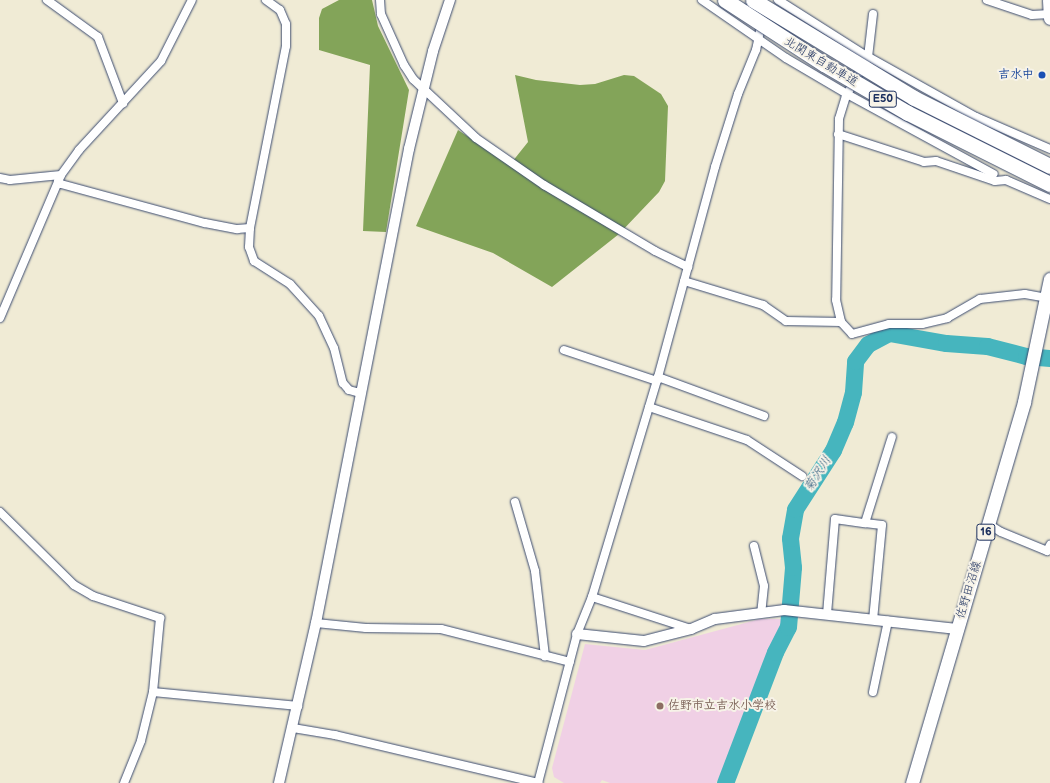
<!DOCTYPE html>
<html>
<head>
<meta charset="utf-8">
<style>
	body { margin:0 }
	#map { position:relative; width:1050px; height:783px; overflow:hidden; background:#f0ebd5; font-family:"Balsamiq Sans","Klee One",sans-serif }
	div>[style] { position:absolute }
	.built>* { inset:0; background:#f0d0e5 }
	.forest>* { inset:0; background:#83a459 }
	.river>* { height:17px; margin:-8.5px; padding:0 8.5px; transform-origin:8.5px; border-radius:8.5px; background:#46b5be }
	.roads { filter:drop-shadow(0 0 1px #3b4b70) drop-shadow(0 0 1px #3b4b70) }
	.minor>* { height:8px; margin:-4px; padding:0 4px; transform-origin:4px; border-radius:4px; background:#fff }
	.tertiary>* { height:10px; margin:-5px; padding:0 5px; transform-origin:5px; border-radius:5px; background:#fff }
	.primary>* { height:13px; margin:-6.5px; padding:0 6.5px; transform-origin:6.5px; border-radius:6.5px; background:#fff }
	.bridges { filter:drop-shadow(0 0 1px #3b4b70) drop-shadow(0 0 1px #3b4b70) }
	.motorway-bridge>* { height:15px; margin:-7.5px; padding:0 7.5px; transform-origin:7.5px; border-radius:7.5px; background:#fff }
	.dots>* { width:11px; height:11px; translate:-50% -50%; box-sizing:border-box; border:2px solid #f7f3e8; border-radius:50% }
	span { translate:-50% -50%; white-space:nowrap; text-align:center; line-height:1.15; -webkit-text-stroke:4px #f7f3e8; paint-order:stroke }
	.shield-label span { padding:1px 3px; background:#f7f3e8; border:1px solid; border-radius:3px; -webkit-text-stroke-width:0 }
	.shield-label { font-size:11px; color:#1b2f5e; font-weight:700 }
	.street-label { font-size:12px; color:#1b2f5e }
	.transit-label { font-size:12px; color:#164399; font-weight:700 }
	.right { translate:-100% -50%; text-align:right }
	.education-label { font-size:12px; color:#785e54; font-weight:700 }
	.left { translate:0 -50%; text-align:left }
	.water-label { font-size:13px; color:#28577b; font-style:italic }
</style>
</head>
<body>
<div id="map">
	<div class="built">
		<div style="clip-path:polygon(760px 619px,784px 619px,729px 761px,716px 783px,610px 783px,602px 780px,600px 783px,564px 783px,554px 777px,552px 768px,585px 644px,645px 650px)"></div>
	</div>
	<div class="forest">
		<div style="clip-path:polygon(339px 0,372px 0,378px 26px,409px 90px,386px 232px,363px 231px,370px 65px,319px 50px,319px 18px,322px 9px)"></div>
		<div style="clip-path:polygon(515px 75px,536px 80px,580px 85px,595px 84px,624px 75px,634px 76px,661px 94px,668px 106px,665px 181px,659px 192px,619px 234px,552px 287px,493px 253px,416px 226px,458px 130px,508px 163px,512px 162px,528px 142px)"></div>
	</div>
	<div class="river">
		<div style="left:725px;top:783px;width:140px;rotate:-69.1deg"></div>
		<div style="left:775px;top:652px;width:28px;rotate:-63deg"></div>
		<div style="left:788px;top:627px;width:60px;rotate:-85.2deg"></div>
		<div style="left:793px;top:567px;width:29px;rotate:-96deg"></div>
		<div style="left:790px;top:538px;width:29px;rotate:-80deg"></div>
		<div style="left:795px;top:509px;width:70px;rotate:-57.2deg"></div>
		<div style="left:833px;top:450px;width:30px;rotate:-67deg"></div>
		<div style="left:845px;top:422px;width:31px;rotate:-75deg"></div>
		<div style="left:853px;top:392px;width:31px;rotate:-86deg"></div>
		<div style="left:855px;top:361px;width:21px;rotate:-53deg"></div>
		<div style="left:868px;top:344px;width:24px;rotate:-28deg"></div>
		<div style="left:889px;top:333px;width:58px;rotate:10deg"></div>
		<div style="left:946px;top:343px;width:41px;rotate:4.2deg"></div>
		<div style="left:987px;top:346px;width:40px;rotate:14.4deg"></div>
		<div style="left:1026px;top:356px;width:24px;rotate:5deg"></div>
	</div>
	<div class="roads">
		<div class="minor">
			<div style="left:47px;top:0;width:63px;rotate:36deg"></div>
			<div style="left:98px;top:37px;width:71px;rotate:69.3deg"></div>
			<div style="left:266px;top:0;width:17px;rotate:36deg"></div>
			<div style="left:280px;top:10px;width:15px;rotate:67deg"></div>
			<div style="left:286px;top:24px;width:22px;rotate:90deg"></div>
			<div style="left:286px;top:46px;width:186px;rotate:101.2deg"></div>
			<div style="left:250px;top:228px;width:19px;rotate:93deg"></div>
			<div style="left:249px;top:247px;width:15px;rotate:70deg"></div>
			<div style="left:254px;top:261px;width:43px;rotate:32.6deg"></div>
			<div style="left:290px;top:284px;width:43px;rotate:47.8deg"></div>
			<div style="left:319px;top:316px;width:35px;rotate:65deg"></div>
			<div style="left:334px;top:348px;width:36px;rotate:76deg"></div>
			<div style="left:343px;top:383px;width:9px;rotate:49deg"></div>
			<div style="left:349px;top:390px;width:11px;rotate:15deg"></div>
			<div style="left:380px;top:0;width:14px;rotate:86deg"></div>
			<div style="left:381px;top:14px;width:56px;rotate:65.7deg"></div>
			<div style="left:404px;top:65px;width:17px;rotate:57deg"></div>
			<div style="left:413px;top:79px;width:86px;rotate:43.1deg"></div>
			<div style="left:476px;top:138px;width:83px;rotate:34.7deg"></div>
			<div style="left:544px;top:185px;width:129px;rotate:30.7deg"></div>
			<div style="left:655px;top:251px;width:37px;rotate:26deg"></div>
			<div style="left:702px;top:0;width:102px;rotate:34.6deg"></div>
			<div style="left:786px;top:58px;width:71px;rotate:30.5deg"></div>
			<div style="left:847px;top:94px;width:167px;rotate:28.6deg"></div>
			<div style="left:778px;top:0;width:103px;rotate:32.3deg"></div>
			<div style="left:865px;top:55px;width:127px;rotate:29.2deg"></div>
			<div style="left:976px;top:117px;width:81px;rotate:23.4deg"></div>
			<div style="left:987px;top:0;width:47px;rotate:18.4deg"></div>
			<div style="left:1032px;top:15px;width:18px;rotate:-3deg"></div>
			<div style="left:873px;top:14px;width:43px;rotate:96.6deg"></div>
			<div style="left:868px;top:57px;width:45px;rotate:119.4deg"></div>
			<div style="left:846px;top:96px;width:24px;rotate:107deg"></div>
			<div style="left:839px;top:119px;width:181px;rotate:90.9deg"></div>
			<div style="left:836px;top:300px;width:23px;rotate:77deg"></div>
			<div style="left:841px;top:322px;width:16px;rotate:47deg"></div>
			<div style="left:852px;top:334px;width:38px;rotate:-15deg"></div>
			<div style="left:889px;top:324px;width:33px"></div>
			<div style="left:922px;top:324px;width:26px;rotate:-13deg"></div>
			<div style="left:947px;top:318px;width:38px;rotate:-30deg"></div>
			<div style="left:980px;top:299px;width:45px;rotate:-6.3deg"></div>
			<div style="left:1025px;top:294px;width:22px;rotate:10deg"></div>
			<div style="left:838px;top:134px;width:90px;rotate:18deg"></div>
			<div style="left:924px;top:162px;width:12px;rotate:-5deg"></div>
			<div style="left:936px;top:161px;width:62px;rotate:18.7deg"></div>
			<div style="left:995px;top:181px;width:11px;rotate:-5deg"></div>
			<div style="left:1006px;top:180px;width:48px;rotate:23.4deg"></div>
			<div style="left:0;top:178px;width:10px;rotate:11deg"></div>
			<div style="left:10px;top:180px;width:51px;rotate:-5.6deg"></div>
			<div style="left:58px;top:181px;width:4px;rotate:45deg"></div>
			<div style="left:61px;top:184px;width:149px;rotate:15.2deg"></div>
			<div style="left:205px;top:223px;width:33px;rotate:11deg"></div>
			<div style="left:237px;top:229px;width:13px;rotate:-4deg"></div>
			<div style="left:684px;top:281px;width:83px;rotate:16.9deg"></div>
			<div style="left:763px;top:305px;width:28px;rotate:35deg"></div>
			<div style="left:786px;top:321px;width:55px;rotate:1deg"></div>
			<div style="left:0;top:318px;width:155px;rotate:-66.9deg"></div>
			<div style="left:61px;top:175px;width:31px;rotate:-54deg"></div>
			<div style="left:79px;top:150px;width:121px;rotate:-47.3deg"></div>
			<div style="left:161px;top:61px;width:68px;rotate:-63.1deg"></div>
			<div style="left:564px;top:350px;width:98px;rotate:18.4deg"></div>
			<div style="left:658px;top:377px;width:113px;rotate:20.2deg"></div>
			<div style="left:649px;top:407px;width:103px;rotate:18.6deg"></div>
			<div style="left:747px;top:440px;width:66px;rotate:33.2deg"></div>
			<div style="left:515px;top:502px;width:72px;rotate:73.8deg"></div>
			<div style="left:535px;top:571px;width:86px;rotate:83.3deg"></div>
			<div style="left:0;top:512px;width:104px;rotate:44.6deg"></div>
			<div style="left:74px;top:585px;width:22px;rotate:30deg"></div>
			<div style="left:93px;top:596px;width:71px;rotate:18.2deg"></div>
			<div style="left:160px;top:618px;width:74px;rotate:95.4deg"></div>
			<div style="left:153px;top:692px;width:50px;rotate:103.8deg"></div>
			<div style="left:141px;top:741px;width:45px;rotate:112deg"></div>
			<div style="left:865px;top:523px;width:90px;rotate:-72.6deg"></div>
			<div style="left:988px;top:524px;width:15px;rotate:32deg"></div>
			<div style="left:1001px;top:532px;width:50px;rotate:22.4deg"></div>
			<div style="left:1047px;top:551px;width:7px;rotate:-63deg"></div>
			<div style="left:754px;top:546px;width:41px;rotate:76deg"></div>
			<div style="left:764px;top:586px;width:27px;rotate:96deg"></div>
			<div style="left:592px;top:597px;width:104px;rotate:17.9deg"></div>
			<div style="left:827px;top:614px;width:95px;rotate:-85.2deg"></div>
			<div style="left:835px;top:519px;width:30px;rotate:8deg"></div>
			<div style="left:865px;top:523px;width:17px;rotate:7deg"></div>
			<div style="left:882px;top:525px;width:95px;rotate:95.4deg"></div>
			<div style="left:316px;top:623px;width:50px;rotate:5.7deg"></div>
			<div style="left:366px;top:628px;width:75px;rotate:0.8deg"></div>
			<div style="left:441px;top:629px;width:133px;rotate:14.3deg"></div>
			<div style="left:153px;top:692px;width:146px;rotate:5.5deg"></div>
			<div style="left:873px;top:692px;width:73px;rotate:-78.1deg"></div>
			<div style="left:293px;top:728px;width:43px;rotate:9.5deg"></div>
			<div style="left:335px;top:735px;width:209px;rotate:13.3deg"></div>
			<div style="left:538px;top:783px;width:154px;rotate:-75.3deg"></div>
			<div style="left:577px;top:634px;width:40px;rotate:-68deg"></div>
			<div style="left:592px;top:597px;width:230px;rotate:-73.3deg"></div>
			<div style="left:658px;top:377px;width:218px;rotate:-74.8deg"></div>
			<div style="left:715px;top:167px;width:77px;rotate:-72.5deg"></div>
			<div style="left:738px;top:94px;width:48px;rotate:-67.8deg"></div>
			<div style="left:756px;top:50px;width:30px;rotate:-78deg"></div>
		</div>
		<div class="tertiary">
			<div style="left:577px;top:634px;width:67px;rotate:6deg"></div>
			<div style="left:644px;top:641px;width:49px;rotate:-14.3deg"></div>
			<div style="left:691px;top:629px;width:26px;rotate:-23deg"></div>
			<div style="left:715px;top:619px;width:70px;rotate:-7.4deg"></div>
			<div style="left:784px;top:610px;width:174px;rotate:6.3deg"></div>
			<div style="left:279px;top:783px;width:164px;rotate:-77deg"></div>
			<div style="left:316px;top:623px;width:483px;rotate:-78.9deg"></div>
			<div style="left:409px;top:149px;width:101px;rotate:-76.2deg"></div>
			<div style="left:433px;top:51px;width:54px;rotate:-71.6deg"></div>
		</div>
		<div class="primary">
			<div style="left:1049px;top:0;width:18px;rotate:87deg"></div>
			<div style="left:912px;top:783px;width:397px;rotate:-73.6deg"></div>
			<div style="left:1024px;top:402px;width:126px;rotate:-78.1deg"></div>
		</div>
	</div>
	<div class="bridges">
		<div class="motorway-bridge">
			<div style="left:725px;top:0;width:118px;rotate:32.9deg"></div>
			<div style="left:824px;top:64px;width:97px;rotate:30.3deg"></div>
			<div style="left:908px;top:113px;width:159px;rotate:26.6deg"></div>
			<div style="left:753px;top:0;width:188px;rotate:31.3deg"></div>
			<div style="left:914px;top:98px;width:152px;rotate:26.6deg"></div>
		</div>
	</div>
	<div class="dots">
		<div style="left:1042px;top:75px;background:#1a4fb4"></div>
		<div style="left:660px;top:706px;background:#8d6e63"></div>
	</div>
	<div class="shield-label">
		<span style="left:883px;top:99px">E50</span>
		<span style="left:986px;top:532px">16</span>
	</div>
	<div class="street-label">
		<span style="left:821px;top:62px;rotate:31deg">北関東自動車道</span>
		<span style="left:969px;top:590px;rotate:-73deg">佐野田沼線</span>
	</div>
	<div class="transit-label">
		<span class="right" style="left:1034px;top:75px">吉水中</span>
	</div>
	<div class="education-label">
		<span class="left" style="left:668px;top:706px">佐野市立吉水小学校</span>
	</div>
	<div class="water-label">
		<span style="left:818px;top:474px;rotate:-58deg">菊沢川</span>
	</div>
</div>
</body>
</html>
